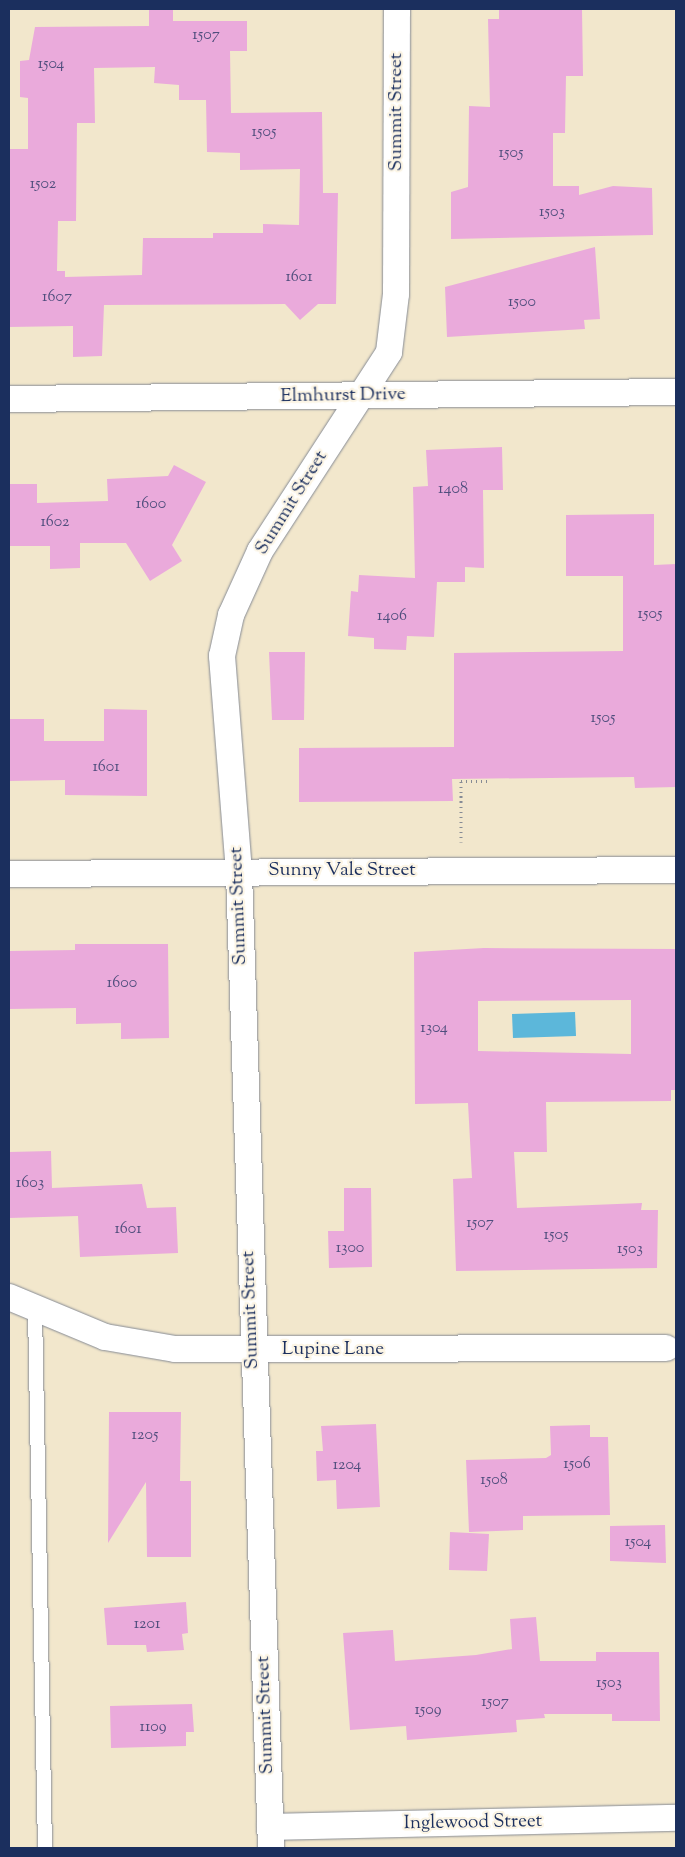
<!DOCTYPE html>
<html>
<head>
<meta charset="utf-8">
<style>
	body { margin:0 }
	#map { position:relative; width:685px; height:1857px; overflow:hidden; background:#f2e7cc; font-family:"Sorts Mill Goudy",serif }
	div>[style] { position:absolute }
	.water>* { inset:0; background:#5cb7da }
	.building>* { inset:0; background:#eaaadb }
	.path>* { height:3px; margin-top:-1.5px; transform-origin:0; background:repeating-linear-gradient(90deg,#868b95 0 1px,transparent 0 5px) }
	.roads { filter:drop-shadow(0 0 1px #868b95) drop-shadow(0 0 1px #868b95) }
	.service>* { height:14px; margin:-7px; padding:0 7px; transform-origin:7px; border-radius:7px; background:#fff }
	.minor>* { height:26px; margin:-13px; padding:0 13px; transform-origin:13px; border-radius:13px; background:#fff }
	span { translate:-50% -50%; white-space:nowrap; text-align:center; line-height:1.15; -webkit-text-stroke:4.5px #fcf5e5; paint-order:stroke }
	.number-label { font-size:16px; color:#4f4e7d }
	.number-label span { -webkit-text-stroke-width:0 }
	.street-label { font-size:19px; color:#1b2f5e }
	.frame { position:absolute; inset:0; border:10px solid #1b2f5e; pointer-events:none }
</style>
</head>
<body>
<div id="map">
	<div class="water">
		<div style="clip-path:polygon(575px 1012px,576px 1036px,513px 1038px,512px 1014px)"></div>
	</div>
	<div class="building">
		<div style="clip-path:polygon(evenodd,149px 9px,173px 9px,173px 21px,247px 21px,247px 51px,230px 51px,231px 113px,322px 112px,323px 193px,338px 193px,336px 304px,318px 304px,300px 320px,285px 304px,104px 305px,102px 356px,73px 357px,73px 326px,9px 327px,9px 149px,28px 149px,28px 98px,20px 97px,20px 61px,29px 60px,35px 27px,149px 26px,149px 9px,155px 67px,154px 83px,179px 85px,179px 100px,206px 100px,207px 152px,240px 153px,240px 170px,300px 169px,299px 225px,263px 224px,263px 233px,213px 233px,213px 238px,143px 238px,142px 275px,65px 277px,65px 271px,57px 271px,58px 221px,76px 221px,77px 123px,95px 123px,94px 68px,155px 67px)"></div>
		<div style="clip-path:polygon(499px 9px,582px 9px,583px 76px,566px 76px,565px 133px,553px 133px,553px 186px,579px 186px,579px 195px,613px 186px,652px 188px,653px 235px,451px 239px,451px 192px,468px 187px,469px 106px,490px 107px,488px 19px,499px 19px)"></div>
		<div style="clip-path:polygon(595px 247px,600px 319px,584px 320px,585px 329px,447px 337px,445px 287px)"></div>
		<div style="clip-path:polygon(502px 447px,503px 490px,483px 490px,484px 568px,465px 567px,465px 582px,437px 582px,434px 637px,407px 636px,406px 650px,374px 649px,374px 638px,348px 636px,351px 591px,358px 592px,359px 575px,415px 578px,413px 487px,428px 486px,426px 450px)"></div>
		<div style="clip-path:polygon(174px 465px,206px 482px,172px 545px,182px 561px,150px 581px,126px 543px,80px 543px,80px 568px,50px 569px,50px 546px,9px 546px,9px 484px,37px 484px,37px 503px,108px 501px,107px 479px,168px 476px)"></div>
		<div style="clip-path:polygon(654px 514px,654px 565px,676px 564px,676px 787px,635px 788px,634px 777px,452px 779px,453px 801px,299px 802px,299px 748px,454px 747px,454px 653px,623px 651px,623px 576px,566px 576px,566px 515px)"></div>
		<div style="clip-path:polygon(269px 652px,305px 652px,304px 720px,272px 720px)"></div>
		<div style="clip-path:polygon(104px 709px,147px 710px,147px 796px,65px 795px,65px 780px,9px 781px,9px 719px,44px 719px,44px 741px,104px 741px)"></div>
		<div style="clip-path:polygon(75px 944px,168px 944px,169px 1038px,121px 1039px,121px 1023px,76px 1024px,76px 1008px,9px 1009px,9px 951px,75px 950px)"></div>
		<div style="clip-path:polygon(evenodd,484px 948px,676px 949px,676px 1090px,671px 1090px,671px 1101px,546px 1102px,547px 1152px,514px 1152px,517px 1208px,642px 1203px,641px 1210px,658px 1210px,657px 1268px,456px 1271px,453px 1179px,472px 1178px,468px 1103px,415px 1104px,414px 952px,484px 948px,631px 1000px,631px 1054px,478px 1051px,478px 1001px,631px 1000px)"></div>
		<div style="clip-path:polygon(51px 1151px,52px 1188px,142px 1184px,147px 1208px,176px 1207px,178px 1253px,80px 1257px,78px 1216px,9px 1218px,9px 1152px)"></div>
		<div style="clip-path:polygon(344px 1188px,371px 1188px,372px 1267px,329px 1268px,328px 1231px,344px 1231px)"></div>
		<div style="clip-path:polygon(109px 1412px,181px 1412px,180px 1481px,191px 1481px,191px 1557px,147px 1557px,146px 1482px,108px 1543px)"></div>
		<div style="clip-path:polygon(376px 1424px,380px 1507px,337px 1509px,336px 1480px,317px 1481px,316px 1451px,323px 1451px,321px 1426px)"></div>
		<div style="clip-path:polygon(590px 1425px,590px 1437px,608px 1437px,610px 1515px,523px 1516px,523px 1530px,469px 1532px,466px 1460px,546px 1458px,551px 1455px,550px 1426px)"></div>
		<div style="clip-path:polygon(665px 1525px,666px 1563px,610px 1561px,610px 1526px)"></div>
		<div style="clip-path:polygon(450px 1532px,489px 1534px,487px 1571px,449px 1570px)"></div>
		<div style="clip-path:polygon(186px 1602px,188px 1633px,182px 1634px,184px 1650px,147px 1652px,146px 1645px,107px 1645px,104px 1608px)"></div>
		<div style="clip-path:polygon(536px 1617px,540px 1661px,596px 1661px,596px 1652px,659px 1652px,660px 1721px,612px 1721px,612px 1714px,544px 1714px,545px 1718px,516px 1720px,517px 1732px,407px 1740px,406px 1726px,350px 1730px,343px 1633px,393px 1630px,395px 1661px,476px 1655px,512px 1649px,510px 1619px)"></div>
		<div style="clip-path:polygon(192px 1704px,194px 1732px,186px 1732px,186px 1746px,111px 1748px,110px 1706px)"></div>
	</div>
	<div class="path">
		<div style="left:461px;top:842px;width:61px;rotate:-90deg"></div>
		<div style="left:461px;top:781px;width:27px"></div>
	</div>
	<div class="roads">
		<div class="service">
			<div style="left:35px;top:1309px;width:539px;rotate:88.94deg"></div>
		</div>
		<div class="minor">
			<div style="left:9px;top:399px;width:667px;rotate:-0.6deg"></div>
			<div style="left:9px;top:874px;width:667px;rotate:-0.34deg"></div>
			<div style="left:9px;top:1297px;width:104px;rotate:22.6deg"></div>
			<div style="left:105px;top:1337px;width:71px;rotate:9.7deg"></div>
			<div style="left:175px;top:1349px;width:491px;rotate:-0.1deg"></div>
			<div style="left:270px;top:1827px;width:406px;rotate:-1.3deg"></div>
			<div style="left:271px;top:1848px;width:977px;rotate:-91.88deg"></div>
			<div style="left:239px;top:872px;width:217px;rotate:-94.5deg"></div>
			<div style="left:222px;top:656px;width:42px;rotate:-77.6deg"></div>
			<div style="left:231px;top:615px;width:70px;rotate:-65.6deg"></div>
			<div style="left:260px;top:551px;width:237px;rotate:-57deg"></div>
			<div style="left:389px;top:352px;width:58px;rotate:-83.1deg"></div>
			<div style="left:396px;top:294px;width:285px;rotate:-89.8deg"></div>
		</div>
	</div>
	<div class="number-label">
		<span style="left:206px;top:36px">1507</span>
		<span style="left:51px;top:65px">1504</span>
		<span style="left:264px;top:133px">1505</span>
		<span style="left:511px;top:154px">1505</span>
		<span style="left:43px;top:185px">1502</span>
		<span style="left:552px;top:213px">1503</span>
		<span style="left:299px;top:278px">1601</span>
		<span style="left:57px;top:298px">1607</span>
		<span style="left:522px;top:303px">1500</span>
		<span style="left:453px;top:490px">1408</span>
		<span style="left:151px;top:505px">1600</span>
		<span style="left:55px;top:523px">1602</span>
		<span style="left:650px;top:615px">1505</span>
		<span style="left:392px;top:617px">1406</span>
		<span style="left:603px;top:719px">1505</span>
		<span style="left:106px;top:768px">1601</span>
		<span style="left:122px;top:984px">1600</span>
		<span style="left:434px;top:1029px">1304</span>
		<span style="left:30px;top:1184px">1603</span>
		<span style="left:480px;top:1224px">1507</span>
		<span style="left:128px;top:1230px">1601</span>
		<span style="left:556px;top:1236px">1505</span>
		<span style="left:350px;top:1249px">1300</span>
		<span style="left:630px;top:1250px">1503</span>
		<span style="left:145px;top:1436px">1205</span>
		<span style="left:577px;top:1465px">1506</span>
		<span style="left:347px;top:1466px">1204</span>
		<span style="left:494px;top:1481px">1508</span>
		<span style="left:638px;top:1543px">1504</span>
		<span style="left:147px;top:1625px">1201</span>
		<span style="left:609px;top:1684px">1503</span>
		<span style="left:495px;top:1703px">1507</span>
		<span style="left:428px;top:1711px">1509</span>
		<span style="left:153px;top:1728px">1109</span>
	</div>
	<div class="street-label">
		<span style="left:397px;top:112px;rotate:-90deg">Summit Street</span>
		<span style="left:343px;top:396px;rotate:-1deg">Elmhurst Drive</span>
		<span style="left:292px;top:503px;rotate:-58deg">Summit Street</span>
		<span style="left:342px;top:871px">Sunny Vale Street</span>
		<span style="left:239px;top:906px;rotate:-92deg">Summit Street</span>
		<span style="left:251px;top:1310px;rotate:-92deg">Summit Street</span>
		<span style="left:333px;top:1350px">Lupine Lane</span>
		<span style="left:266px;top:1715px;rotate:-92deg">Summit Street</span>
		<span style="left:473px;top:1823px;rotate:-1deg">Inglewood Street</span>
	</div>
	<div class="frame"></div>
</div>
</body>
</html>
